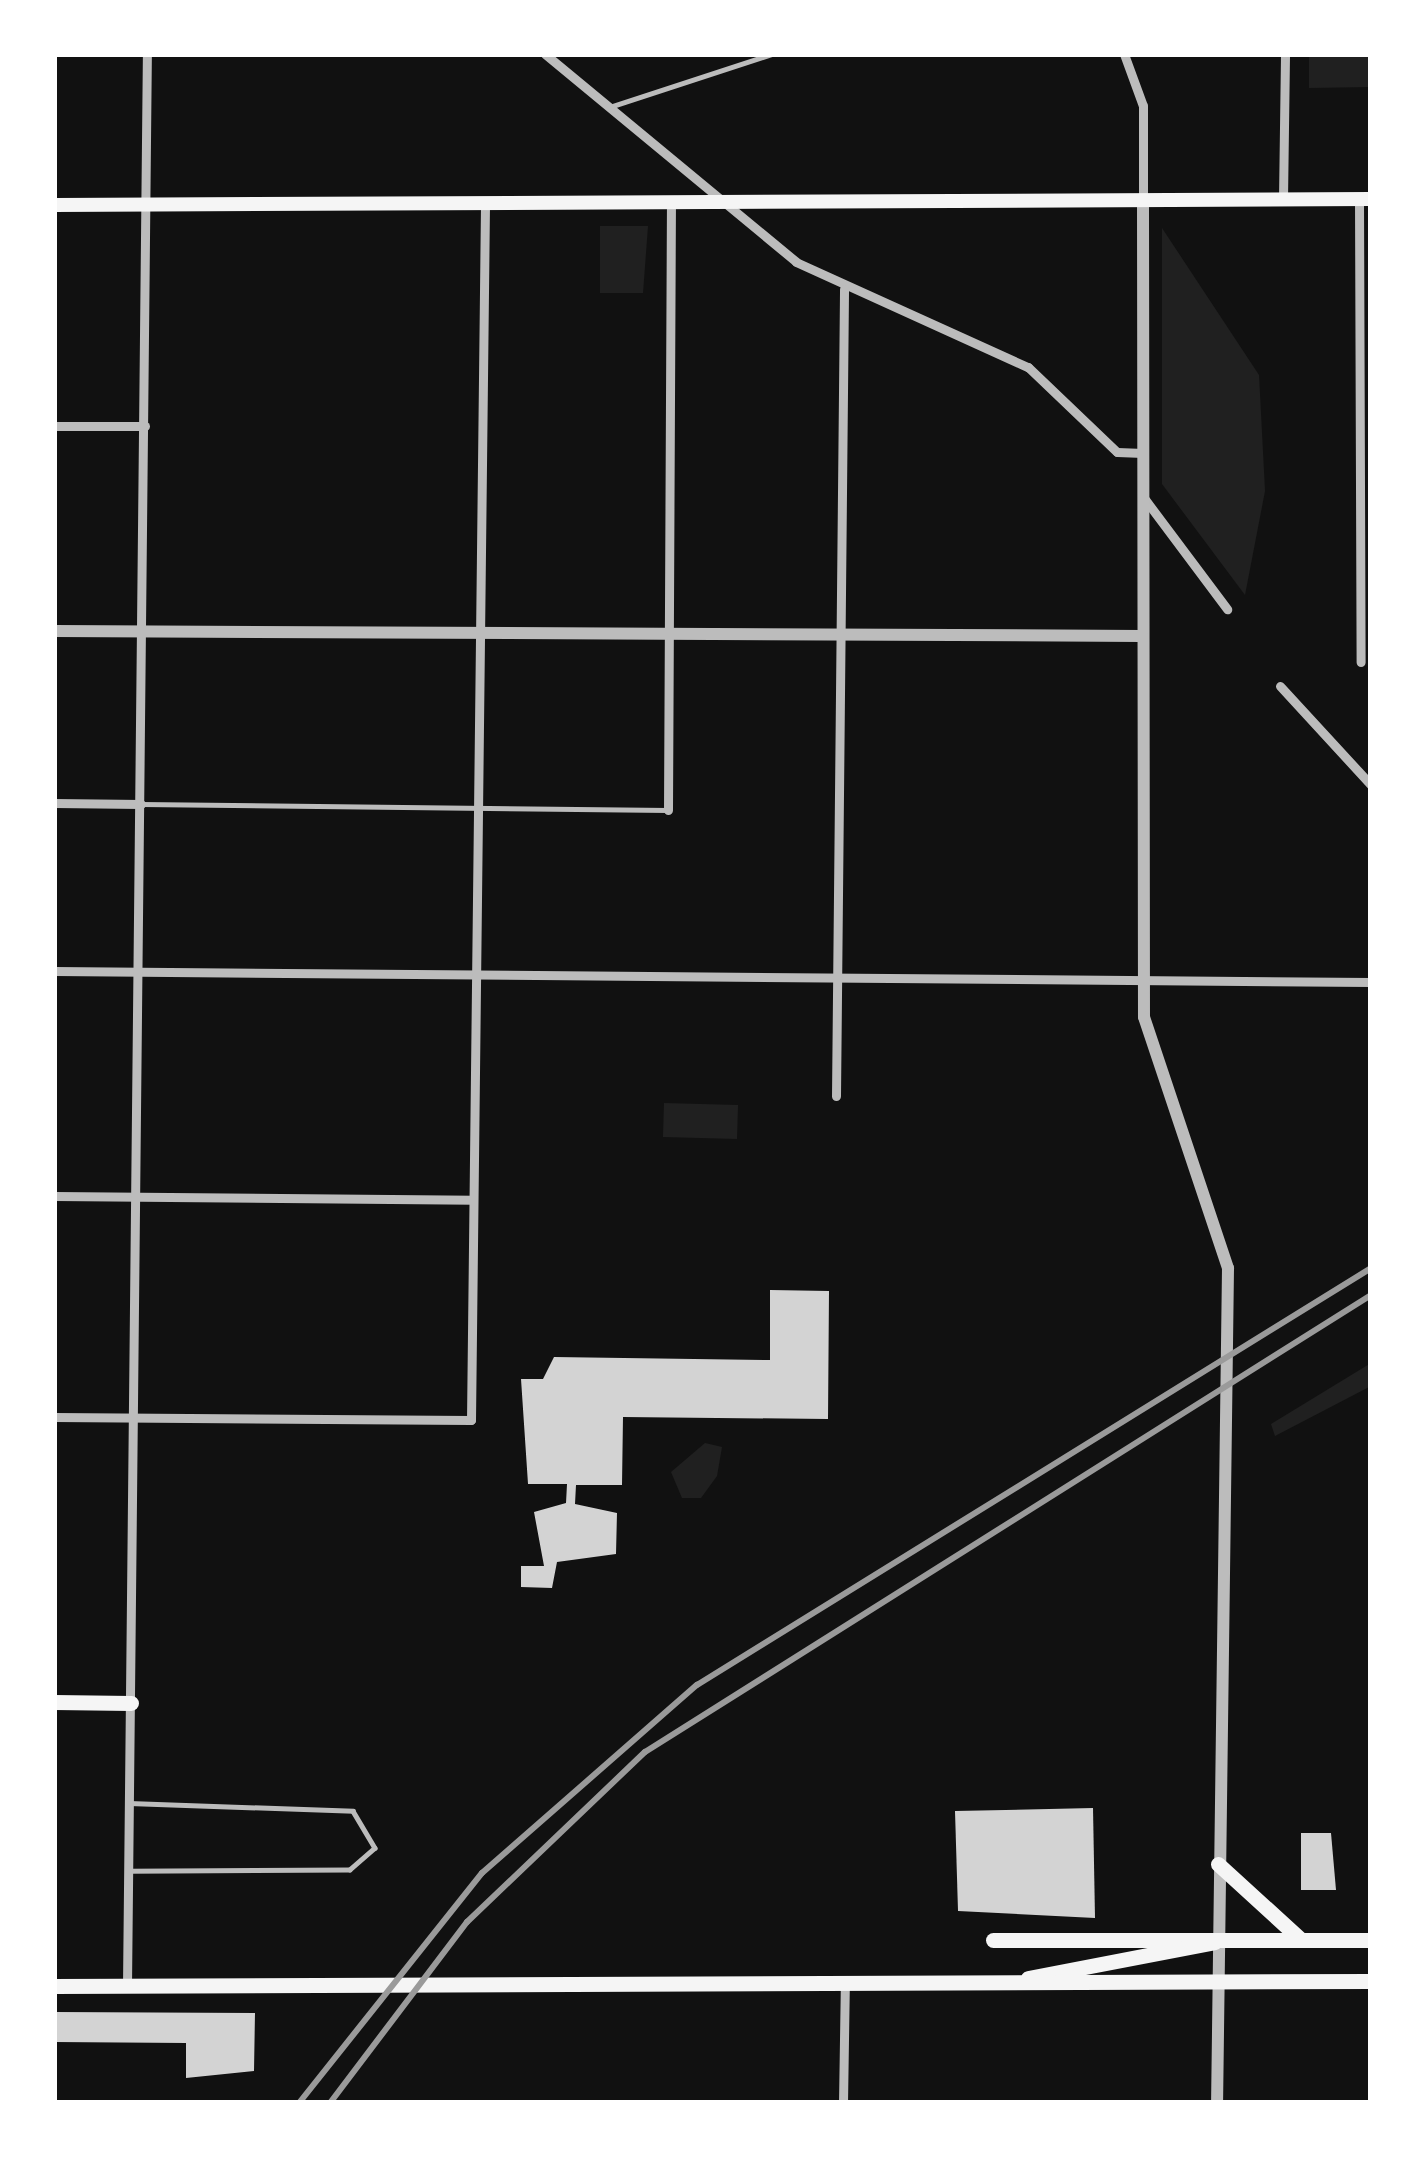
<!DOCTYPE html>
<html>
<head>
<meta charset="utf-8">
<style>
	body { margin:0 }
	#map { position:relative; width:1425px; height:2157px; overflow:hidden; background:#111; font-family:"Fira Sans Condensed",sans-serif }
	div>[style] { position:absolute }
	.green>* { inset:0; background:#202020 }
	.building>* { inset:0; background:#d3d3d3 }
	.service>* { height:4.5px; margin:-2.25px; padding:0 2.25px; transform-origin:2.25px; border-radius:2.25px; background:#bcbcbc }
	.minor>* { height:9px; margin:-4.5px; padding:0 4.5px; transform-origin:4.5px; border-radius:4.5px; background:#bcbcbc }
	.tertiary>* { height:12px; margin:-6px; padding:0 6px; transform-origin:6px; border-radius:6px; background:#bcbcbc }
	.secondary>* { height:14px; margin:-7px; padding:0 7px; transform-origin:7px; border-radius:7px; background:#f5f5f5 }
	.primary>* { height:15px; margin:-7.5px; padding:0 7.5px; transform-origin:7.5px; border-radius:7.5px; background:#f5f5f5 }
	.rail>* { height:6px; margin:-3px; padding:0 3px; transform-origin:3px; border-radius:3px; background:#9a9a9a }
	span { translate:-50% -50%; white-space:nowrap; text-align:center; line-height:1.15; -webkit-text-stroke:12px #fff; paint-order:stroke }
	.frame { position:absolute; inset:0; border:57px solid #fff; pointer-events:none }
</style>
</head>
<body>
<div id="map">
	<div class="green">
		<div style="clip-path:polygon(1309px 54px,1371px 54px,1371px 87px,1309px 88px)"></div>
		<div style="clip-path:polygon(600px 226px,648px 226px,643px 293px,600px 293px)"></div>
		<div style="clip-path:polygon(1162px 228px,1259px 375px,1265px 491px,1245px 595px,1162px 484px)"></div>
		<div style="clip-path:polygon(664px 1103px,738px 1105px,737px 1139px,663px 1137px)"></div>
		<div style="clip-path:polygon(1371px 1363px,1371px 1386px,1275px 1436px,1271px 1424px)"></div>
		<div style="clip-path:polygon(705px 1443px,722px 1447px,717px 1476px,701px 1498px,682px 1498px,671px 1472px)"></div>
	</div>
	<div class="building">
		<div style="clip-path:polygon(770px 1290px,829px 1291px,828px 1419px,623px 1417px,622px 1485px,576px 1485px,575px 1504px,617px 1513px,616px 1554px,557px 1562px,552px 1588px,521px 1587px,521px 1566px,544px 1566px,534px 1512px,566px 1503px,567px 1484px,528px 1484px,521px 1379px,543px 1379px,554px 1357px,770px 1360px)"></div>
		<div style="clip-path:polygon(1093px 1808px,1095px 1918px,958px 1911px,955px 1811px)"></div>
		<div style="clip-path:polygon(1301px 1833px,1331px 1833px,1336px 1890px,1301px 1890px)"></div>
		<div style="clip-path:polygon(54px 2012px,255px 2013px,254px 2071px,186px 2078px,186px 2043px,54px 2042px)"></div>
	</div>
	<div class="service">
		<div style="left:613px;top:106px;width:167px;rotate:-18.1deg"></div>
		<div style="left:141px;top:804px;width:527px;rotate:0.65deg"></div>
		<div style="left:129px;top:1803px;width:224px;rotate:2deg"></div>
		<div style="left:353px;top:1811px;width:43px;rotate:59.3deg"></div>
		<div style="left:375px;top:1848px;width:33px;rotate:139deg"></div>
		<div style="left:350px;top:1870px;width:220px;rotate:179.7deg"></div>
	</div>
	<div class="minor">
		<div style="left:545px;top:54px;width:326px;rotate:39.6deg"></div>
		<div style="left:796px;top:262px;width:255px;rotate:24.4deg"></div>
		<div style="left:1028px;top:367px;width:123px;rotate:43.7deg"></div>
		<div style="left:1117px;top:452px;width:26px;rotate:2deg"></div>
		<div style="left:1124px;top:54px;width:55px;rotate:69.9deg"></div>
		<div style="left:1143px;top:106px;width:93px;rotate:90deg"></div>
		<div style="left:1283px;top:199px;width:145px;rotate:-89.2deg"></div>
		<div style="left:1359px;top:199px;width:463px;rotate:89.8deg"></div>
		<div style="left:54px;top:426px;width:91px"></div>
		<div style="left:1144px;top:498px;width:139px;rotate:53.2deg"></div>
		<div style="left:1280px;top:686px;width:134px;rotate:47.4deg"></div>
		<div style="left:54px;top:803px;width:87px;rotate:0.7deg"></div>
		<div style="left:668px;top:810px;width:607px;rotate:-89.72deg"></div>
		<div style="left:54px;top:971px;width:1317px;rotate:0.48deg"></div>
		<div style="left:836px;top:1096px;width:807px;rotate:-89.43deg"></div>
		<div style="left:54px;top:1196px;width:419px;rotate:0.5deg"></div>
		<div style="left:54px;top:1417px;width:417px;rotate:0.4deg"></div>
		<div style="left:471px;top:1420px;width:1217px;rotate:-89.34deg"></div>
		<div style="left:127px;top:1986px;width:1932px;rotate:-89.41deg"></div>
		<div style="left:843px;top:2103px;width:122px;rotate:-89.1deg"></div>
	</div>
	<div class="tertiary">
		<div style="left:1143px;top:199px;width:818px;rotate:89.93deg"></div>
		<div style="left:1144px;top:1017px;width:265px;rotate:71.5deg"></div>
		<div style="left:1228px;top:1268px;width:835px;rotate:90.75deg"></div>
		<div style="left:54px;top:631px;width:1088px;rotate:0.26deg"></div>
	</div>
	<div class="secondary">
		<div style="left:54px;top:205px;width:1317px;rotate:-0.26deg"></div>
	</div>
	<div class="primary">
		<div style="left:54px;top:1702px;width:77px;rotate:0.7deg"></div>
		<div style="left:1218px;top:1864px;width:111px;rotate:42.4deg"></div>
		<div style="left:993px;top:1940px;width:378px"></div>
		<div style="left:1028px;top:1978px;width:190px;rotate:-10.9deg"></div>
		<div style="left:54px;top:1986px;width:1317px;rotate:-0.22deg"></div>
	</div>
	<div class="rail">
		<div style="left:299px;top:2103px;width:294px;rotate:-51.5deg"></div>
		<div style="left:482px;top:1873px;width:286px;rotate:-41.2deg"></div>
		<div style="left:697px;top:1685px;width:793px;rotate:-31.74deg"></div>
		<div style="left:330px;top:2103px;width:227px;rotate:-52.9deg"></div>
		<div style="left:467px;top:1922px;width:246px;rotate:-43.7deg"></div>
		<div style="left:645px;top:1752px;width:858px;rotate:-32.19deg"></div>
	</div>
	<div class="frame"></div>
</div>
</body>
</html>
